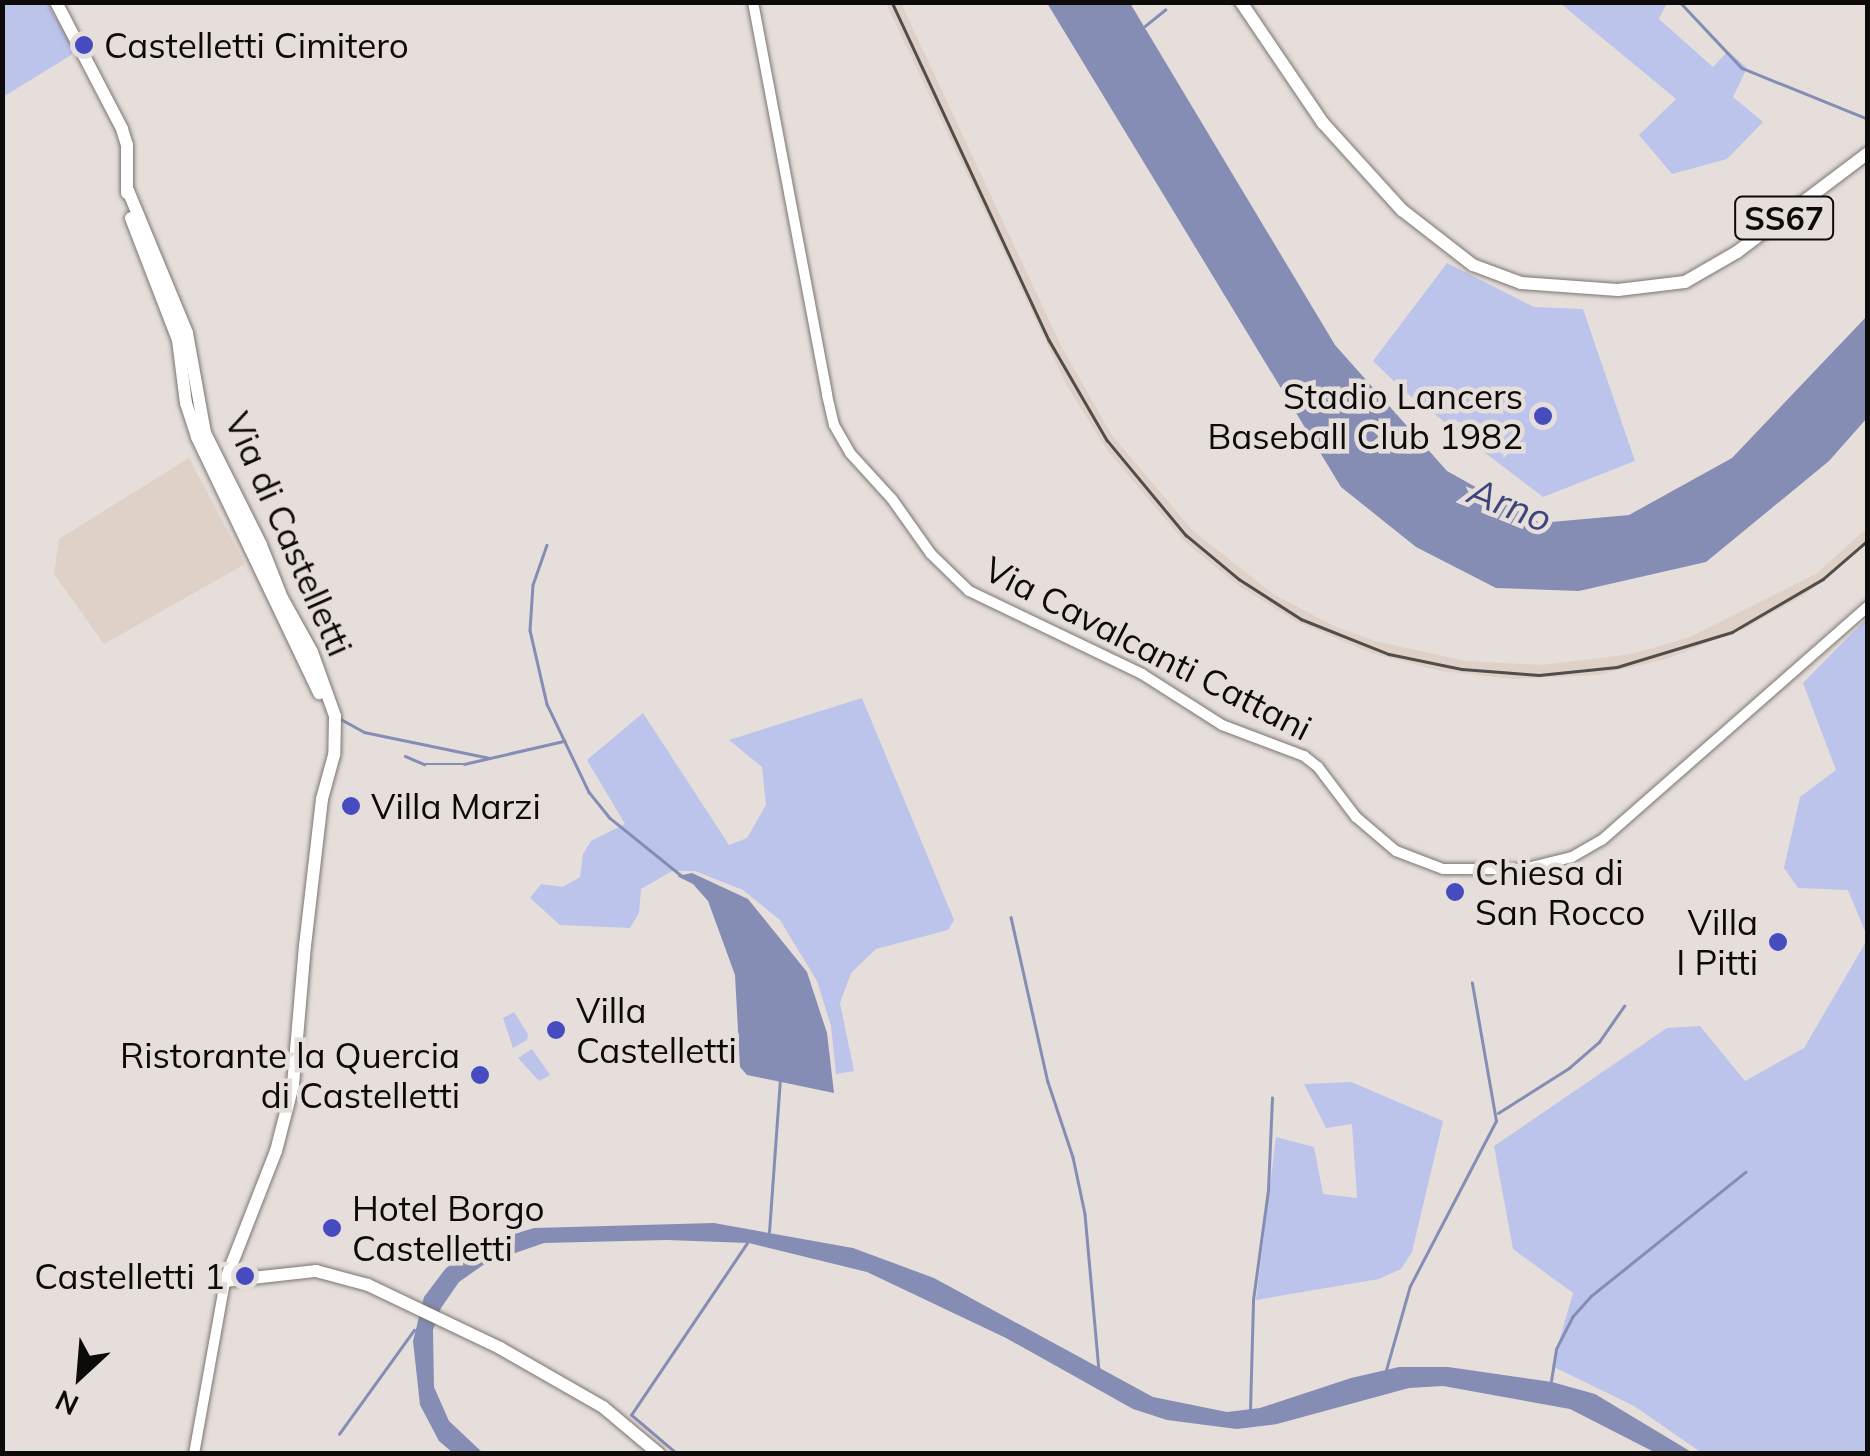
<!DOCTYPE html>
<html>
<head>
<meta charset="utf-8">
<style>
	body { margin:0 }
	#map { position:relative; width:1870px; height:1456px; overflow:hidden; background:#e6deda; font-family:Mulish,sans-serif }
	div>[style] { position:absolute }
	.built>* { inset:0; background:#dfd0c8 }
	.green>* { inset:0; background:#bcc4eb }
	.water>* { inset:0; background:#858db5 }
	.stream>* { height:2.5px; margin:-1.25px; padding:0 1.25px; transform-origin:1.25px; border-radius:1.25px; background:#858db5 }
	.roads { filter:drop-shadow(0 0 2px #7c7571) drop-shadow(0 0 2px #7c7571) }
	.minor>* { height:10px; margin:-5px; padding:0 5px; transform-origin:5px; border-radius:5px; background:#fff }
	.major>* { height:12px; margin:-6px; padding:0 6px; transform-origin:6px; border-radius:6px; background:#fff }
	.rail>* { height:2.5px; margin:-1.25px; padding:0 1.25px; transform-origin:1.25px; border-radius:1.25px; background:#504d4a }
	.dots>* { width:28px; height:28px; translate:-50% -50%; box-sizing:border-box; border:5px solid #e6deda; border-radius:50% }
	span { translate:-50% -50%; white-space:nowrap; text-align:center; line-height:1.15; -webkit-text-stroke:9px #e6deda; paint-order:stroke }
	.shield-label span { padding:2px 8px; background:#e6deda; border:2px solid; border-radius:8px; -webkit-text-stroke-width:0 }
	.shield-label { font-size:32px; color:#0d0b09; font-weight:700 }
	.poi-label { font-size:35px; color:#0d0b09 }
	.left { translate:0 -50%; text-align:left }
	.right { translate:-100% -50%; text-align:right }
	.street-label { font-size:35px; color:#0d0b09 }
	.water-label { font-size:38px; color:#3d457c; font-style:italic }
	.frame { position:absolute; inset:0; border:5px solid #0d0b09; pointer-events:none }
	.north { position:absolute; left:30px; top:1326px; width:100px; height:100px; -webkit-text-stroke:8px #e6deda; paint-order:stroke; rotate:206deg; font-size:28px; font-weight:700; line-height:40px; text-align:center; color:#0d0b09 }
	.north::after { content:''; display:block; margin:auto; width:35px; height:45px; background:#0d0b09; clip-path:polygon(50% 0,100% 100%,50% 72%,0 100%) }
</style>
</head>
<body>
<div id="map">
	<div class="built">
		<div style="clip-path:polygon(886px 3px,901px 3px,1061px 346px,1111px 434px,1192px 530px,1273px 594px,1336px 627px,1375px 641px,1465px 661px,1542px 665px,1632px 654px,1690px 637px,1816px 574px,1867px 528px,1867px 544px,1806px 594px,1748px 627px,1663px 660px,1597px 675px,1513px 679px,1441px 671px,1374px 654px,1297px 622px,1239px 586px,1184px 541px,1107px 450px,1066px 384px)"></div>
		<div style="clip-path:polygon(189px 458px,245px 564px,104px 644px,54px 574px,59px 539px)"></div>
	</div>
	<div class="green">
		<div style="clip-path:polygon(3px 3px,47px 3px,76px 52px,3px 97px)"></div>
		<div style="clip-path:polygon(1560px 3px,1667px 3px,1659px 19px,1713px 67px,1728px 51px,1747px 68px,1733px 97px,1763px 122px,1727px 159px,1672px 174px,1639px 135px,1676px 99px)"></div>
		<div style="clip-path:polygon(1447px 263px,1534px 307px,1583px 309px,1635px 461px,1543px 497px,1404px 391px,1373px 361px)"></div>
		<div style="clip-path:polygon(1867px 618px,1867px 936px,1848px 890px,1798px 888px,1784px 868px,1800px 797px,1836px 770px,1803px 683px)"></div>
		<div style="clip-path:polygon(862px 698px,954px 920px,948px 930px,876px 949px,851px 973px,840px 1003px,854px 1071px,836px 1074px,831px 1026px,817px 981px,780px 920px,743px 890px,695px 871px,672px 871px,641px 889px,639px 913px,630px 928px,560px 925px,530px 898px,541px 884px,563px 887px,580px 877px,583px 854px,591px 841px,625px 824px,587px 760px,643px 713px,729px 845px,747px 838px,766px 805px,762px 767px,729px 740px)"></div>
		<div style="clip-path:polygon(1867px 940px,1867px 1453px,1702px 1453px,1634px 1406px,1552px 1366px,1573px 1293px,1513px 1249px,1494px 1146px,1667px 1028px,1700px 1026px,1745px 1081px,1804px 1048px)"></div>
		<div style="clip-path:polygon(514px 1012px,528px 1034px,527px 1040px,513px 1048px,503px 1018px)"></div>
		<div style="clip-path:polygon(532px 1049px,550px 1075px,539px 1081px,518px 1058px)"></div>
		<div style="clip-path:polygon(1351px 1082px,1443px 1121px,1412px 1252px,1401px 1269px,1379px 1279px,1256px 1300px,1276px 1137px,1314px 1147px,1323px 1194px,1357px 1198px,1352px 1124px,1326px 1128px,1304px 1084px)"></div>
	</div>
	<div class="water">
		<div style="clip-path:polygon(1047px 3px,1130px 3px,1335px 345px,1447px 471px,1540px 523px,1629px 515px,1732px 458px,1867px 316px,1867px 418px,1829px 461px,1706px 562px,1579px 591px,1496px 588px,1416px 547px,1341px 487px)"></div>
		<div style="clip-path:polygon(692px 873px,748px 899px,807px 972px,827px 1033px,834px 1093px,747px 1075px,740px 1067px,735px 975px,708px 901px,693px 884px,677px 876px)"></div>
		<div style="clip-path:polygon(714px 1223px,853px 1248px,934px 1278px,1153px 1397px,1227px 1412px,1260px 1408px,1351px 1378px,1399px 1367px,1448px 1367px,1552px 1382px,1595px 1394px,1693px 1453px,1656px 1453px,1570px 1409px,1443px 1386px,1409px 1388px,1277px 1424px,1237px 1429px,1167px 1420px,1133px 1409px,1006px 1338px,867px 1272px,749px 1243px,667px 1240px,544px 1243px,486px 1263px,459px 1282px,441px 1308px,433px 1330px,434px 1387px,449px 1421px,483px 1453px,453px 1453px,439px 1441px,420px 1405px,413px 1341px,424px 1297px,446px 1268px,487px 1242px,534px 1228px)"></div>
	</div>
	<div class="stream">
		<div style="left:1680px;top:2px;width:91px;rotate:46.8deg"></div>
		<div style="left:1742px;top:68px;width:136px;rotate:22deg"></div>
		<div style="left:1145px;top:26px;width:26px;rotate:-39deg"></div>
		<div style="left:547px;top:545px;width:42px;rotate:109.3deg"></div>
		<div style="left:533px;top:585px;width:45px;rotate:93.8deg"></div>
		<div style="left:530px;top:630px;width:76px;rotate:77.1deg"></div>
		<div style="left:547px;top:704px;width:98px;rotate:64.5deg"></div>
		<div style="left:589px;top:792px;width:33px;rotate:51deg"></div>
		<div style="left:610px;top:818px;width:94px;rotate:38.9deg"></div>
		<div style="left:339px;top:718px;width:29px;rotate:29deg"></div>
		<div style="left:364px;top:732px;width:128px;rotate:11.7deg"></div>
		<div style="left:405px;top:756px;width:21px;rotate:23deg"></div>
		<div style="left:424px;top:764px;width:40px"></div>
		<div style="left:464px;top:764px;width:103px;rotate:-13deg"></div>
		<div style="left:1011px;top:917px;width:169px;rotate:77.4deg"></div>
		<div style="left:1048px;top:1082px;width:79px;rotate:71.6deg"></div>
		<div style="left:1073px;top:1157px;width:58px;rotate:78.1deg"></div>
		<div style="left:1085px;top:1214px;width:157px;rotate:84.9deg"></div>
		<div style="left:1498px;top:1113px;width:84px;rotate:-32.4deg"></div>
		<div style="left:1569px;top:1068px;width:40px;rotate:-41deg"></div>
		<div style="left:1599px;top:1042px;width:44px;rotate:-55.2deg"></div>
		<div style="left:769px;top:1232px;width:152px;rotate:-85.9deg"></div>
		<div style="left:1386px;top:1370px;width:87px;rotate:-74.1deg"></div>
		<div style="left:1410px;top:1286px;width:186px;rotate:-62.5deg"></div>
		<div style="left:1496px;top:1121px;width:140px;rotate:-99.9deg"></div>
		<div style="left:1551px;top:1381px;width:32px;rotate:-81deg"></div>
		<div style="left:1556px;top:1349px;width:36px;rotate:-63deg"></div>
		<div style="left:1572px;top:1317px;width:28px;rotate:-48deg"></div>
		<div style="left:1591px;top:1296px;width:198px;rotate:-38.8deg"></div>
		<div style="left:1250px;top:1410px;width:110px;rotate:-88.4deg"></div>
		<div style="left:1253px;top:1300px;width:111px;rotate:-82.2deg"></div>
		<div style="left:1268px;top:1190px;width:92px;rotate:-87.5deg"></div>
		<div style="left:339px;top:1434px;width:128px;rotate:-54.2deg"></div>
		<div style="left:677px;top:1454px;width:60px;rotate:-139.7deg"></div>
		<div style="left:631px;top:1415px;width:207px;rotate:-56deg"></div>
	</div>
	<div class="roads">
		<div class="minor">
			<div style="left:753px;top:2px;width:400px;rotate:79.3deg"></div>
			<div style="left:827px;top:395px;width:31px;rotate:77deg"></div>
			<div style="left:834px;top:425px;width:32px;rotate:60deg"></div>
			<div style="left:850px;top:453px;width:62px;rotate:47.6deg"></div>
			<div style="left:892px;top:499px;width:67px;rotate:54.7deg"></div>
			<div style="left:931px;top:554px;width:53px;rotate:44.2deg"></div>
			<div style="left:969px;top:591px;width:192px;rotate:25.6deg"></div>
			<div style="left:1142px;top:674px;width:95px;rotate:32.5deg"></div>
			<div style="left:1222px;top:725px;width:88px;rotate:20.7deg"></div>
			<div style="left:1304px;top:756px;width:18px;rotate:38deg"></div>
			<div style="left:1318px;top:767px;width:63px;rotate:52.8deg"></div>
			<div style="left:1356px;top:817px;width:52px;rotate:40.4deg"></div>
			<div style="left:1396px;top:851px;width:50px;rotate:21deg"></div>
			<div style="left:1443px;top:869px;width:80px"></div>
			<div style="left:1523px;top:869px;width:50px;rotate:-13.8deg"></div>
			<div style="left:1572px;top:857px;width:34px;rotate:-30deg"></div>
			<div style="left:1602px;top:840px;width:354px;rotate:-41.3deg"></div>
			<div style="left:194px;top:1454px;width:176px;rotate:-79.8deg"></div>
		</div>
		<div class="major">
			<div style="left:56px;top:2px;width:143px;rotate:62.5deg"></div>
			<div style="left:122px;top:129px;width:17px;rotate:73deg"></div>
			<div style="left:127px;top:145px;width:48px;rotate:90deg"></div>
			<div style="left:1241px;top:2px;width:146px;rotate:55.9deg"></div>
			<div style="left:1323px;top:123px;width:118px;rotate:47.8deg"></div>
			<div style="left:1402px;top:210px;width:90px;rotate:37.8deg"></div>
			<div style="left:1473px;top:265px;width:51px;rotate:20.6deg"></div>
			<div style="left:1521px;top:283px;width:97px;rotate:4.1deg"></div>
			<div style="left:1618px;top:290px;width:67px;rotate:-6.8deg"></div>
			<div style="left:1685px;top:282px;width:60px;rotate:-30deg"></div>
			<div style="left:1737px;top:252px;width:164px;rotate:-37.1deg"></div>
			<div style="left:127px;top:188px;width:157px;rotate:67.5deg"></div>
			<div style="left:187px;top:333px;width:102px;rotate:79.8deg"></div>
			<div style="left:205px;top:433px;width:125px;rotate:63.4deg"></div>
			<div style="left:261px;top:545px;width:57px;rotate:68.4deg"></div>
			<div style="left:282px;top:598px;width:62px;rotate:60.9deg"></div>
			<div style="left:312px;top:652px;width:68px;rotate:70.2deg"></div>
			<div style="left:335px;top:716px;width:39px;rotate:91deg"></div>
			<div style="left:334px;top:755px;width:46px;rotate:105.3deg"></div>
			<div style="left:322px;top:799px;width:147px;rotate:96.6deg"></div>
			<div style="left:305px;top:945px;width:141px;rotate:94.9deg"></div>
			<div style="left:293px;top:1085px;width:68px;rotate:104.4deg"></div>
			<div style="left:276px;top:1151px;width:140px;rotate:111.4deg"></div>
			<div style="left:225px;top:1281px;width:92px;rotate:-6.3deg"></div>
			<div style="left:316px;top:1271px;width:54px;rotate:15.1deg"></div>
			<div style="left:368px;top:1285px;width:146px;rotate:25.5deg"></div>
			<div style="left:500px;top:1348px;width:119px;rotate:29.8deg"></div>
			<div style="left:603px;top:1407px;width:73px;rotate:40deg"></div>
			<div style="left:131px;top:218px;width:131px;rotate:68.9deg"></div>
			<div style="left:178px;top:340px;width:64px;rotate:82.8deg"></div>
			<div style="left:186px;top:403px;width:36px;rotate:72deg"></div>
			<div style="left:197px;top:437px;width:284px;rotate:64.5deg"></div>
		</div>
	</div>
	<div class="rail">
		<div style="left:892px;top:2px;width:373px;rotate:65.1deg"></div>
		<div style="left:1049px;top:340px;width:116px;rotate:59.9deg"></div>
		<div style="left:1107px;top:440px;width:124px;rotate:50.3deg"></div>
		<div style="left:1186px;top:535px;width:69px;rotate:39.7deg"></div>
		<div style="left:1239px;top:579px;width:74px;rotate:32.8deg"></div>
		<div style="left:1301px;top:619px;width:95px;rotate:21.7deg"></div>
		<div style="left:1389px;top:654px;width:75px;rotate:11.6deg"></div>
		<div style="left:1462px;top:669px;width:77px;rotate:4.5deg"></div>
		<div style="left:1539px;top:675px;width:78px;rotate:-5.9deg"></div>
		<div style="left:1617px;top:667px;width:120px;rotate:-16.9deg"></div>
		<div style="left:1732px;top:632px;width:105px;rotate:-30.2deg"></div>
		<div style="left:1823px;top:579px;width:60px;rotate:-40.9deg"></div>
	</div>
	<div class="dots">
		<div style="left:84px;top:45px;background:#464bc0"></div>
		<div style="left:1543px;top:416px;background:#464bc0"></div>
		<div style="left:351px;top:806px;background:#464bc0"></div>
		<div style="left:1455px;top:892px;background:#464bc0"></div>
		<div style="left:1778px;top:942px;background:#464bc0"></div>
		<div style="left:556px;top:1030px;background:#464bc0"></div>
		<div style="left:480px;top:1075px;background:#464bc0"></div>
		<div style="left:332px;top:1228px;background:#464bc0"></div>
		<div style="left:245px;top:1276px;background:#464bc0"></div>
	</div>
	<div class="shield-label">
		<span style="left:1784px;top:218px">SS67</span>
	</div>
	<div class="poi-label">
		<span class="left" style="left:104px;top:45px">Castelletti Cimitero</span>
		<span class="right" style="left:1523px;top:416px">Stadio Lancers<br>Baseball Club 1982</span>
		<span class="left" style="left:371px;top:806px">Villa Marzi</span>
		<span class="left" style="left:1475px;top:892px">Chiesa di<br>San Rocco</span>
		<span class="right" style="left:1758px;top:942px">Villa<br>I Pitti</span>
		<span class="left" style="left:576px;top:1030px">Villa<br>Castelletti</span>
		<span class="right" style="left:460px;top:1075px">Ristorante la Quercia<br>di Castelletti</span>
		<span class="left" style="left:352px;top:1228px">Hotel Borgo<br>Castelletti</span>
		<span class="right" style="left:225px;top:1276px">Castelletti 1</span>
	</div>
	<div class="street-label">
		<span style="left:289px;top:534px;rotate:66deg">Via di Castelletti</span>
		<span style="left:1148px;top:648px;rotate:27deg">Via Cavalcanti Cattani</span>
	</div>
	<div class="water-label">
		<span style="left:1510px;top:505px;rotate:22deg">Arno</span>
	</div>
	<div class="frame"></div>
	<div class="north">N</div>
</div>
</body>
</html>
